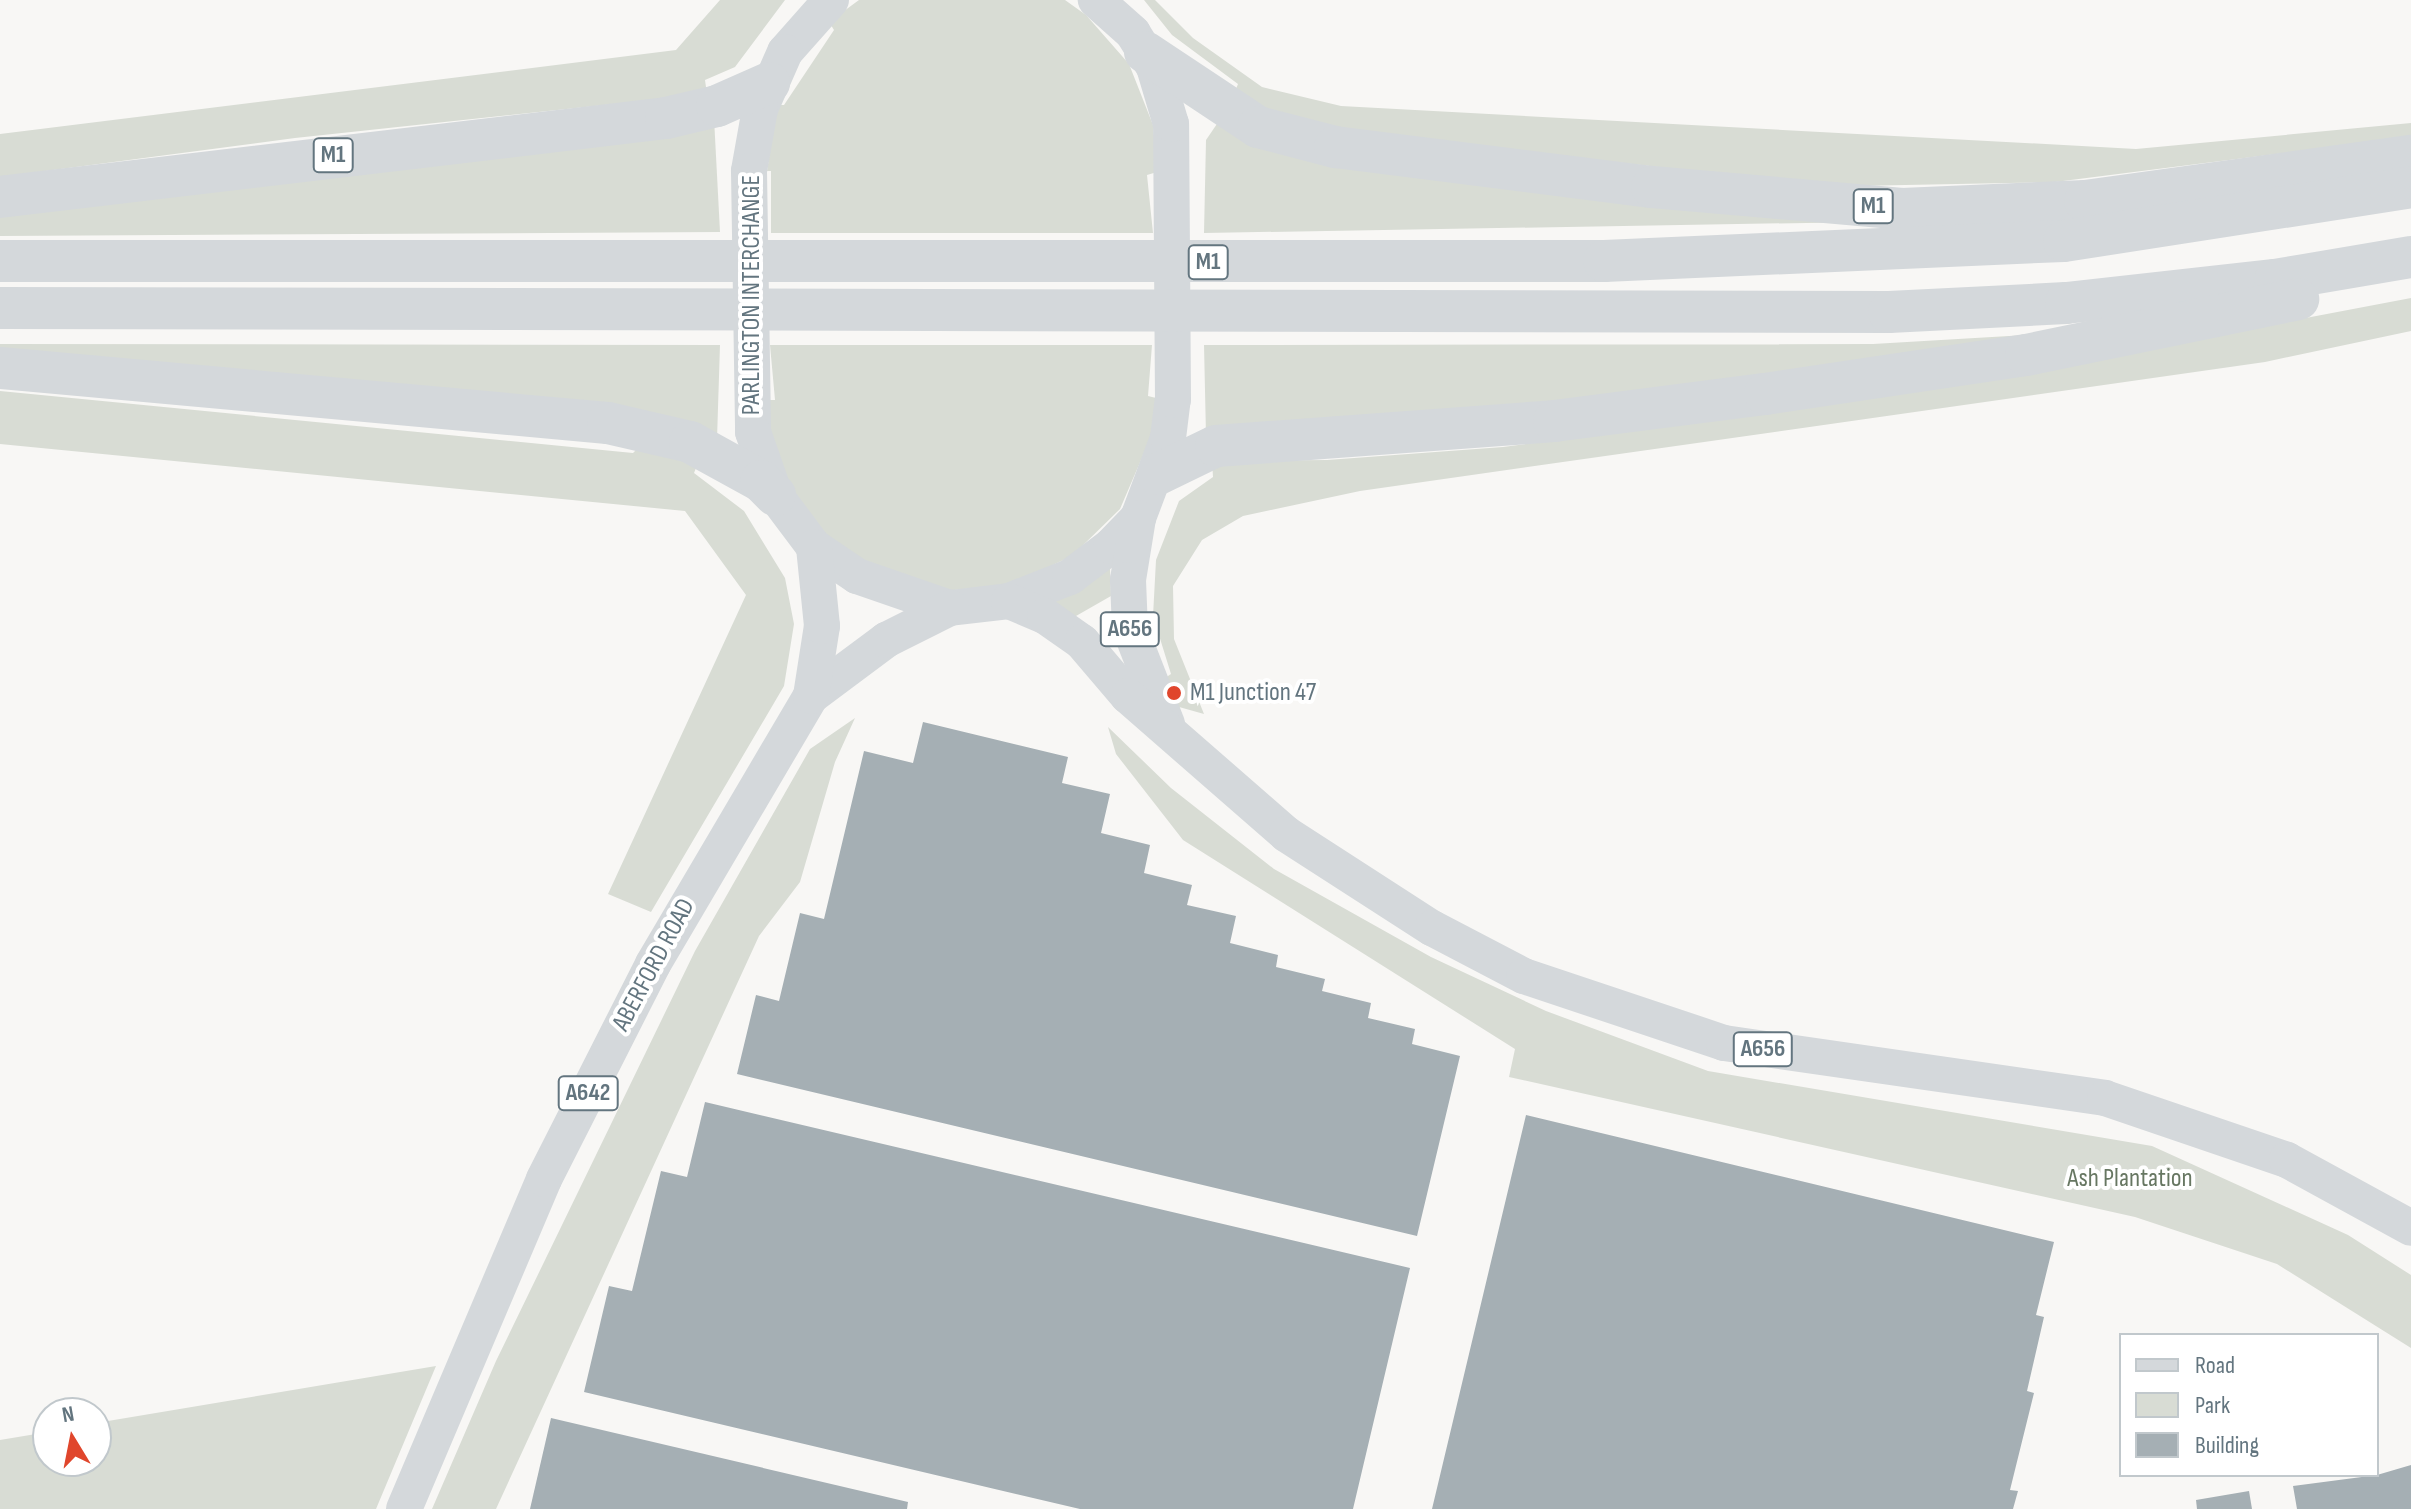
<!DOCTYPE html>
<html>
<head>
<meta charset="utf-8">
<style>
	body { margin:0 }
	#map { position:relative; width:2411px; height:1509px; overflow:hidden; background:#f8f7f5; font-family:"Sofia Sans Condensed",sans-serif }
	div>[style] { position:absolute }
	.green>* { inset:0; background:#d8dcd4 }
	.building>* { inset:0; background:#a5afb4 }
	.primary>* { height:36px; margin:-18px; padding:0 18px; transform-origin:18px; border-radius:18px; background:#d4d8db }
	.motorway>* { height:42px; margin:-21px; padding:0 21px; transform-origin:21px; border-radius:21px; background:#d4d8db }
	.dots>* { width:22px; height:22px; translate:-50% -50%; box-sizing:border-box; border:4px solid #fff; border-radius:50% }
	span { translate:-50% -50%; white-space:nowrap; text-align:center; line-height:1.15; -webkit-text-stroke:8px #fff; paint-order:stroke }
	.shield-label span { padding:2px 6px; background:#fff; border:2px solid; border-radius:6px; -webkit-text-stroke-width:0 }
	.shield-label { font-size:24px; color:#63757f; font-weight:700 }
	.street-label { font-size:26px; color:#63757f }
	.poi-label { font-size:26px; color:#63757f }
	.left { translate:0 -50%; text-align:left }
	.park-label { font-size:26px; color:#677762 }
	.legend { position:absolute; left:2119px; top:1333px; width:260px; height:144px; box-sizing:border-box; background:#fff; border:2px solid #c1c8cc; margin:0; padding:10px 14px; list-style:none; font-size:24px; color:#63757f }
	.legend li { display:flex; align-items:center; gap:16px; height:40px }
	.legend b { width:40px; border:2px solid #c1c8cc }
	.north { position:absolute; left:32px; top:1397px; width:80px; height:80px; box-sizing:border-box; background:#fff; border:2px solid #c1c8cc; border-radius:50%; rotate:350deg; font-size:22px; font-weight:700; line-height:32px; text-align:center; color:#63757f }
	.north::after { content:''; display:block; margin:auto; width:28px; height:36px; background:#e0462c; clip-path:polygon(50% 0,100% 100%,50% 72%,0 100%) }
</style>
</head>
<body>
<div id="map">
	<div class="green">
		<div style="clip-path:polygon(720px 0,785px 0,735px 67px,705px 80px,707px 94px,295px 138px,0 177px,0 134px,676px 50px)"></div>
		<div style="clip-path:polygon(859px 0,1065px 0,1086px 15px,1129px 64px,1153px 125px,1157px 172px,1147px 175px,1153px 233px,771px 233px,771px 171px,767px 171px,777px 105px,784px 105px,834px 30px,829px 22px)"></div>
		<div style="clip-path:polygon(1144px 0,1155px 0,1193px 38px,1262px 87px,1341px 106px,2136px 149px,2411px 123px,2411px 137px,2055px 182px,1854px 186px,1719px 174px,1338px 130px,1232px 99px,1238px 84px,1172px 35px)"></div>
		<div style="clip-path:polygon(714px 118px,720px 232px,0 236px,0 210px)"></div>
		<div style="clip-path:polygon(1219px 121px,1980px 220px,1204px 233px,1206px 140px)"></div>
		<div style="clip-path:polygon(2411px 298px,2411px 331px,2265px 362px,1360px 491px,1243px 516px,1202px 540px,1173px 586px,1174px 639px,1204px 714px,1172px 705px,1159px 682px,1171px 674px,1153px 616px,1156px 560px,1179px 501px,1213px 477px,1212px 461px,1327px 460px,1503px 447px,1789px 409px,2046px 367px)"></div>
		<div style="clip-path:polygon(2026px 335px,1650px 395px,1206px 436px,1204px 345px,1873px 344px)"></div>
		<div style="clip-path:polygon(0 344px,720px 345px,717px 439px,0 361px)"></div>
		<div style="clip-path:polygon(770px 345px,1152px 345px,1148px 396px,1156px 398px,1153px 432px,1120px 509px,1072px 556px,1012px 584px,945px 591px,850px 557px,802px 511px,773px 450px,765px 400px,775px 400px)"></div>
		<div style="clip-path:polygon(0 391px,633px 453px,641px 445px,698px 463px,694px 473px,744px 511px,785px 578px,794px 624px,784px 686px,651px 912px,608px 894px,746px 595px,685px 511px,0 444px)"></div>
		<div style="clip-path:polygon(1110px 568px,1111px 596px,1069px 620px,1049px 604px)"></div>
		<div style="clip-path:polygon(855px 718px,835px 762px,800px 882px,759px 936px,496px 1509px,432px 1509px,496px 1361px,695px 951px,810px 749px)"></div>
		<div style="clip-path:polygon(1108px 727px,1171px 788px,1274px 869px,1431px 957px,1546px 1011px,1708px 1071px,2152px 1146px,2348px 1235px,2411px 1275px,2411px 1348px,2277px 1264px,2135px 1217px,1509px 1077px,1515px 1049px,1183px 840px,1116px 754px)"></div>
		<div style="clip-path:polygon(436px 1366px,376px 1509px,0 1509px,0 1440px,48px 1432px,48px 1461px,96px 1461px,96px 1423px)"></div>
	</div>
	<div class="building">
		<div style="clip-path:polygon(923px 722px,1068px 757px,1062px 783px,1110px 794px,1101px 833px,1150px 845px,1144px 873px,1192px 885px,1187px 905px,1236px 916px,1230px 943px,1278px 955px,1276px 967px,1325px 979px,1322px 991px,1371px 1003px,1368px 1018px,1415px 1029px,1412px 1044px,1460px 1056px,1417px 1236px,737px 1074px,756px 995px,779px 1001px,800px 913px,824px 919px,864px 751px,913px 763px)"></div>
		<div style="clip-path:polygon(705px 1102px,1410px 1268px,1353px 1509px,1080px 1509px,584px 1392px,609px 1286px,632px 1291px,661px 1171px,687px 1177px)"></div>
		<div style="clip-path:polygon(1526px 1115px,2054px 1242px,2036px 1315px,2044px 1317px,2027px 1391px,2034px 1393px,2010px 1490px,2018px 1491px,2013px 1509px,1432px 1509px)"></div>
		<div style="clip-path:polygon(551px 1418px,908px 1502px,907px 1509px,530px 1509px)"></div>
		<div style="clip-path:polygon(2411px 1465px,2411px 1509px,2297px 1509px,2293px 1486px,2377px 1475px)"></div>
		<div style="clip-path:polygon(2249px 1491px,2252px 1509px,2197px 1509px,2196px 1500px)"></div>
	</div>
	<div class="primary">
		<div style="left:831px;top:0;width:69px;rotate:131.5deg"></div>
		<div style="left:785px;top:52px;width:62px;rotate:113.7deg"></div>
		<div style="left:760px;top:109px;width:63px;rotate:100.1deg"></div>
		<div style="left:749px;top:171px;width:261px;rotate:89.1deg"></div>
		<div style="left:753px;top:432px;width:67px;rotate:70.8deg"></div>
		<div style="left:775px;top:495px;width:65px;rotate:53.1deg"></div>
		<div style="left:814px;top:547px;width:52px;rotate:34deg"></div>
		<div style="left:857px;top:576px;width:98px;rotate:19deg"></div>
		<div style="left:950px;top:608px;width:59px;rotate:-6.8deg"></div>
		<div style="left:1009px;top:601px;width:66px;rotate:-21.5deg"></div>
		<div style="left:1070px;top:577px;width:51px;rotate:-37.1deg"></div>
		<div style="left:1111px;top:546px;width:39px;rotate:-46deg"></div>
		<div style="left:1138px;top:518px;width:85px;rotate:-69.4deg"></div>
		<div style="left:1168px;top:438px;width:38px;rotate:-83deg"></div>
		<div style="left:1173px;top:400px;width:276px;rotate:-90.4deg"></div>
		<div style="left:1171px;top:124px;width:59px;rotate:-106.6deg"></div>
		<div style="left:1154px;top:67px;width:40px;rotate:-122deg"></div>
		<div style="left:1133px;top:33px;width:50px;rotate:-138.3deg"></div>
		<div style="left:1138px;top:518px;width:63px;rotate:99.2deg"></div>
		<div style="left:1128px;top:580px;width:49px;rotate:87.7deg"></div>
		<div style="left:1130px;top:629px;width:102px;rotate:68.7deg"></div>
		<div style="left:1009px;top:601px;width:39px;rotate:23deg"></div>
		<div style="left:1045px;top:616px;width:45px;rotate:35.1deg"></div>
		<div style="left:1082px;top:642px;width:71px;rotate:49.6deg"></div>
		<div style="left:1128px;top:696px;width:210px;rotate:41.1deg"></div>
		<div style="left:1286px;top:834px;width:174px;rotate:32.8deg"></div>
		<div style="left:1432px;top:928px;width:104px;rotate:27.6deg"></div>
		<div style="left:1524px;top:976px;width:211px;rotate:18.5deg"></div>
		<div style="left:1724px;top:1043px;width:385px;rotate:8.2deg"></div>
		<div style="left:2105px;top:1098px;width:192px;rotate:18.8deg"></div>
		<div style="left:2287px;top:1160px;width:141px;rotate:28.7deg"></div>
		<div style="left:811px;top:696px;width:94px;rotate:-36.7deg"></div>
		<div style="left:886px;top:640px;width:72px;rotate:-26.6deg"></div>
		<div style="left:404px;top:1509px;width:358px;rotate:-67deg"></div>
		<div style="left:544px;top:1179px;width:241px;rotate:-63.1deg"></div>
		<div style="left:653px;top:964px;width:311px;rotate:-59.5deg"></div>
		<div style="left:811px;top:696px;width:71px;rotate:-81.1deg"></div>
		<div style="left:822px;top:626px;width:79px;rotate:-95.8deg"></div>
	</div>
	<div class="motorway">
		<div style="left:1145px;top:52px;width:136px;rotate:33.6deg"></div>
		<div style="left:1258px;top:127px;width:80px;rotate:14.6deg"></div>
		<div style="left:1335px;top:147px;width:320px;rotate:7.2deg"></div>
		<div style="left:1652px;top:187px;width:251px;rotate:5deg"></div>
		<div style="left:1902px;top:209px;width:183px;rotate:-2.5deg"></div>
		<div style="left:2085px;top:201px;width:329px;rotate:-7.9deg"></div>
		<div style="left:0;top:197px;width:671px;rotate:-6.76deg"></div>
		<div style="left:666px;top:118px;width:52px;rotate:-13.2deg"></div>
		<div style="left:717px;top:106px;width:57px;rotate:-23.9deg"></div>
		<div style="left:0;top:261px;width:1604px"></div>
		<div style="left:1604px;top:261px;width:460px;rotate:-2.5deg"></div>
		<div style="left:2064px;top:241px;width:351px;rotate:-8.8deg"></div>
		<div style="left:0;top:308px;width:1889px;rotate:0.12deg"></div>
		<div style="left:1889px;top:312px;width:177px;rotate:-2.9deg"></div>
		<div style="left:2066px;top:303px;width:210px;rotate:-6.3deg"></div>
		<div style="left:2275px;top:280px;width:138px;rotate:-9.6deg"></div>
		<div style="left:0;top:368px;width:610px;rotate:5.17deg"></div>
		<div style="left:608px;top:423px;width:84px;rotate:13deg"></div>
		<div style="left:690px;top:442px;width:81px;rotate:28.8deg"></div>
		<div style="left:761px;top:481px;width:20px;rotate:45deg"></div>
		<div style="left:1158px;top:474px;width:64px;rotate:-25.8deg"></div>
		<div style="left:1216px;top:446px;width:339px;rotate:-4.2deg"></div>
		<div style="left:1554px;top:421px;width:213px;rotate:-7.3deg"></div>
		<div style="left:1765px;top:394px;width:264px;rotate:-8.5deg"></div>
		<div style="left:2026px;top:355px;width:278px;rotate:-11.6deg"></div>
	</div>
	<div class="dots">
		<div style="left:1174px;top:693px;background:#e0462c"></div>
	</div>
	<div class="shield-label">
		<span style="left:333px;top:155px">M1</span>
		<span style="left:1873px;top:206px">M1</span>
		<span style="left:1208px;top:262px">M1</span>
		<span style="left:1130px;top:629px">A656</span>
		<span style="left:1763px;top:1049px">A656</span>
		<span style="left:588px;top:1093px">A642</span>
	</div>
	<div class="street-label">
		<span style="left:752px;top:295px;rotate:-90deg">PARLINGTON INTERCHANGE</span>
		<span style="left:654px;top:965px;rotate:-62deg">ABERFORD ROAD</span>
	</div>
	<div class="poi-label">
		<span class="left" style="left:1190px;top:693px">M1 Junction 47</span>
	</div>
	<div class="park-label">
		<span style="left:2130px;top:1179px">Ash Plantation</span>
	</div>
	<ul class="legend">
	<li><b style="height:10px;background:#d4d8db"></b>Road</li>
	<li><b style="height:22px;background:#d8dcd4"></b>Park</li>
	<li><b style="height:22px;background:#a5afb4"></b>Building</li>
	</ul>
	<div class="north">N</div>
</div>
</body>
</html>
